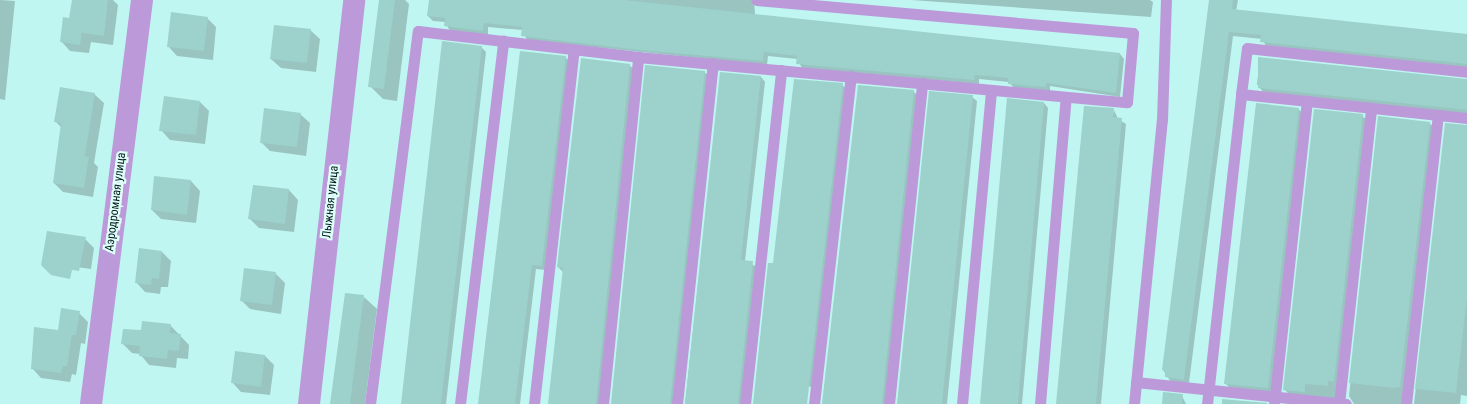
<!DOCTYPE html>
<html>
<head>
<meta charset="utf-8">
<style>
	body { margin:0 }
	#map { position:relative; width:1467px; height:404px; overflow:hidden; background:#c0f6f1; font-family:"Roboto Condensed",sans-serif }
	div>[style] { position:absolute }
	.shadow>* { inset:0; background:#0003 }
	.building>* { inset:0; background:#9cd1cc }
	.lane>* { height:11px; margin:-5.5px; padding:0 5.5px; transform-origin:5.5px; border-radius:5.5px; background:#bc9ada }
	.street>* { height:22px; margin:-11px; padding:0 11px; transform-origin:11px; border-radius:11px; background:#bc9ada }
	span { translate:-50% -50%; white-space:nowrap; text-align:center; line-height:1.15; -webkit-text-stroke:4.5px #dffffb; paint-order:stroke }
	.street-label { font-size:12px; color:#051a18 }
</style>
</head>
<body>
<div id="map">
	<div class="shadow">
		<div style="clip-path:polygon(0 0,15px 1px,5px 100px,0 99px)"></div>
		<div style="clip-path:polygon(73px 0,113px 0,118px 5px,113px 45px,91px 42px,89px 53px,70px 51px,61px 41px,70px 19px)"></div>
		<div style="clip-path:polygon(380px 0,405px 0,409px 4px,397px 101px,383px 99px,370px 86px)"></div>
		<div style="clip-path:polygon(430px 0,754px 0,755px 15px,1120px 54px,1124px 59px,1120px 97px,1050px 86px,1050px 91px,1014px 88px,1009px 82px,979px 79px,979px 84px,802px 68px,797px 59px,768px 56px,767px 65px,527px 40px,523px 30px,488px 27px,488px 35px,450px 31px,445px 22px,433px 21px,428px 16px)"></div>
		<div style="clip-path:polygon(911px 0,1150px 0,1153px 2px,1151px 17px)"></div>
		<div style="clip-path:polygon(1210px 0,1238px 0,1236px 11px,1467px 35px,1467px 68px,1266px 46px,1262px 39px,1233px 36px,1189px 383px,1171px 382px,1163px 370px)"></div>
		<div style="clip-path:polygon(207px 18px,216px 27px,213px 60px,177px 56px,168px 46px)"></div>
		<div style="clip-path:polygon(310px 30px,320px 39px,316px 72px,281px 68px,271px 59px)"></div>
		<div style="clip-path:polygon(481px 47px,486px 52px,446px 404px,403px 404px)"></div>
		<div style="clip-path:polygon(565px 57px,570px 62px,546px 270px,536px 269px,520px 404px,479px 404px)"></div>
		<div style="clip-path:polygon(1260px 58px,1467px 80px,1467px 114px,1263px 92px,1257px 84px)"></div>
		<div style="clip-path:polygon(629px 65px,634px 69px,600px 404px,550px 404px,563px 272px,558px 267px)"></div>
		<div style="clip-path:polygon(704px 72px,709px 76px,674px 404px,612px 404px)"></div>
		<div style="clip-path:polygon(721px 73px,761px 77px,765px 82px,745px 261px,757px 267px,742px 404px,685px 404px)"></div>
		<div style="clip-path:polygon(842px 85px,847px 89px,813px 387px,804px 386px,802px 404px,754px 404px,774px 265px)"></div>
		<div style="clip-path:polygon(913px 91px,918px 96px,886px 404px,831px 404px)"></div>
		<div style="clip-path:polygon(94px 94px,104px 103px,94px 163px,98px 167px,93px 197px,63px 192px,54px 183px,62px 128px,56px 122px)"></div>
		<div style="clip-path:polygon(972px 97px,977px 101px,947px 404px,898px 404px)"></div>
		<div style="clip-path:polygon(200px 102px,209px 111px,205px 144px,170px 140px,161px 130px)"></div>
		<div style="clip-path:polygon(1044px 103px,1048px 108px,1022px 404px,981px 404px)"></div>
		<div style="clip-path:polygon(1298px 109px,1303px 113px,1272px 392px,1230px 388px,1225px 383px)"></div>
		<div style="clip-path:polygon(1114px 110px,1118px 119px,1126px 124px,1101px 404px,1058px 404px)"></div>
		<div style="clip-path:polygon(300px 114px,310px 123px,306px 156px,270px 151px,261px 142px)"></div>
		<div style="clip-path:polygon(1362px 116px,1367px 120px,1337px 399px,1289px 394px,1284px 389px)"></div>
		<div style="clip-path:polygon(1379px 117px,1429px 123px,1434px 127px,1403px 404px,1354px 404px,1349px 396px)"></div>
		<div style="clip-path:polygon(1446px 124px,1467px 126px,1467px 396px,1461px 395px,1460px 404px,1414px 404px)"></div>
		<div style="clip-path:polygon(191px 181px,200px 191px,196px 223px,161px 219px,152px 210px)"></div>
		<div style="clip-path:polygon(289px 190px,298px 200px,294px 232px,259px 228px,250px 219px)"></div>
		<div style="clip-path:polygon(85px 239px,94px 248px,91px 269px,53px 264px)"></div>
		<div style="clip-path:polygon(162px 252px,171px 261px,168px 287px,161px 287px,160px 294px,145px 292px,136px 282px)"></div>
		<div style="clip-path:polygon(276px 274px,285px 283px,281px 314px,250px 309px,241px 300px)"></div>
		<div style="clip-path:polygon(364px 297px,377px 309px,365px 404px,332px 404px)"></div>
		<div style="clip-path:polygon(79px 313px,88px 322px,85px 344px,81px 343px,76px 375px,72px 374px,70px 382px,41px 378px,32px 368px)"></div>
		<div style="clip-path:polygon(170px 325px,189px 345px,188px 359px,177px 358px,176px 368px,149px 365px,140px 354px,132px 353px,123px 344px,142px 332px)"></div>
		<div style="clip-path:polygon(265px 356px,274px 365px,270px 395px,241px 392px,232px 382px)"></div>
		<div style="clip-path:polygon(1182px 396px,1186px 404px,1164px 404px)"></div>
	</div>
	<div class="building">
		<div style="clip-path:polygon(72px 0,108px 0,104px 36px,82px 33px,80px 45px,60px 42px,63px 17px,69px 18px)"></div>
		<div style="clip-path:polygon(379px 0,395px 0,384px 89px,368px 87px)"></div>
		<div style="clip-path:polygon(429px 0,625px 0,1120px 53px,1116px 93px,1046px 83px,1046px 87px,1008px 84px,1008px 78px,975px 75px,974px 80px,796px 64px,797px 56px,764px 52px,763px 61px,639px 50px,521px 36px,522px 27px,484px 23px,483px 31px,444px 26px,445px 18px,427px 16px)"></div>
		<div style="clip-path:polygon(1209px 0,1233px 0,1232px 9px,1467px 34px,1467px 64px,1260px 42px,1261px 35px,1229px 32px,1184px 380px,1165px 377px,1165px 371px,1162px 370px)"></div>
		<div style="clip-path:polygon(171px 12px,208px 17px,204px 51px,167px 47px)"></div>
		<div style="clip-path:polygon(274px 25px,311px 29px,307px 63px,270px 59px)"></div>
		<div style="clip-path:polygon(442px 41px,482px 46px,441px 404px,401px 404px)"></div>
		<div style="clip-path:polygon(520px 51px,566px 56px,542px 266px,532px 265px,515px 404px,478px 404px)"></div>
		<div style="clip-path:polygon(1258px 57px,1467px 79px,1467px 110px,1258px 88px)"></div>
		<div style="clip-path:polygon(581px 58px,630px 64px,596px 404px,548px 404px,563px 268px,557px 267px)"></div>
		<div style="clip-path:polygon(645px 65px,705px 71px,670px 404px,611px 404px)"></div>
		<div style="clip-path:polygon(720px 72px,761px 76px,741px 260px,753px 261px,738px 404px,685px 404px)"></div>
		<div style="clip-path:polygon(794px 79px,843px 83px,807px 404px,753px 404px,768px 263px,773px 263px)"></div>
		<div style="clip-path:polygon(858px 85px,914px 90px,882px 404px,822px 404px)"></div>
		<div style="clip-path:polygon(60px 87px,95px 93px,85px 156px,89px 157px,84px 188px,53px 183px,61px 123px,54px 122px)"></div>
		<div style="clip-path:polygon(929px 91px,973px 95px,942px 404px,897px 404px)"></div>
		<div style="clip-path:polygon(164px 96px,200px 101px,196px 135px,159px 131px)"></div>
		<div style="clip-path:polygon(1007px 98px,1044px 102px,1018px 404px,980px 404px)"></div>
		<div style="clip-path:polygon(1256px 103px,1299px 108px,1268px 388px,1224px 384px)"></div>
		<div style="clip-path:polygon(1084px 106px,1114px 108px,1113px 117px,1122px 118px,1096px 404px,1056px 404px)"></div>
		<div style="clip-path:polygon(264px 108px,301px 113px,297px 147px,260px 143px)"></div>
		<div style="clip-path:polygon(1314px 109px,1363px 114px,1334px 382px,1328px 381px,1328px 386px,1305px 384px,1305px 392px,1283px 390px)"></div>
		<div style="clip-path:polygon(1378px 116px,1430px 122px,1400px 387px,1394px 388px,1349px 383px)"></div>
		<div style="clip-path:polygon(1445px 123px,1467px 125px,1467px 297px,1456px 393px,1415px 389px)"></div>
		<div style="clip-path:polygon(154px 176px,191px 180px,187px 215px,151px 210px)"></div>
		<div style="clip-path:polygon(253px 185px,289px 189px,285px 224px,248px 219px)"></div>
		<div style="clip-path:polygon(47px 231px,86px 237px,79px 271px,72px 270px,70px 279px,51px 275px,41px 265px)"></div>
		<div style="clip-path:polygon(139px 248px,162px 251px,159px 279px,152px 278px,151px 285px,135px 283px)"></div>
		<div style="clip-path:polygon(244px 268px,276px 272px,272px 305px,240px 301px)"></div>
		<div style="clip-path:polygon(345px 293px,364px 295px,350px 404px,330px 404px)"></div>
		<div style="clip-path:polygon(61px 308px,80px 311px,76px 335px,72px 335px,67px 366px,63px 366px,61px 373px,31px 369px,34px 327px,58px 330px)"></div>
		<div style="clip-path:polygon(142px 321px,171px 324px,170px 333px,181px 334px,179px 351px,168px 350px,167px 359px,139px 356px,140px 346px,121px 344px,123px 329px,141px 330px)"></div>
		<div style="clip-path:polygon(235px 351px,265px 355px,261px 387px,231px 383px)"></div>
		<div style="clip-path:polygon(1163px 392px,1183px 394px,1182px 404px,1162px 404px)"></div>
		<div style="clip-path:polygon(1222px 399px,1267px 403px,1267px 404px,1222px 404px)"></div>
	</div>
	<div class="lane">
		<div style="left:1241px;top:94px;width:46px;rotate:-82.6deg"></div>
		<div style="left:1247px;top:48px;width:221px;rotate:6.2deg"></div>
		<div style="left:1136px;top:382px;width:211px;rotate:6deg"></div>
		<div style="left:370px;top:404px;width:376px;rotate:-82.7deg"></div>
		<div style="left:418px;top:31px;width:222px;rotate:6.7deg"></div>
		<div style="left:460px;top:404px;width:366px;rotate:-83.2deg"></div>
		<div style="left:534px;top:404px;width:357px;rotate:-83.6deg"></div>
		<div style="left:603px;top:404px;width:349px;rotate:-84.2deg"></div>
		<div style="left:638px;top:57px;width:491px;rotate:5.3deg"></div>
		<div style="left:1127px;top:102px;width:69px;rotate:-85deg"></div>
		<div style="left:1133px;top:33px;width:378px;rotate:-175deg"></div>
		<div style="left:677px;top:404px;width:343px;rotate:-84deg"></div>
		<div style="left:745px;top:404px;width:336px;rotate:-83.8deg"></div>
		<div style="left:814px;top:404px;width:330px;rotate:-83.6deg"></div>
		<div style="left:889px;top:404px;width:323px;rotate:-84.1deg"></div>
		<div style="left:962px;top:404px;width:315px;rotate:-84.7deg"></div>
		<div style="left:1040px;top:404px;width:308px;rotate:-85.2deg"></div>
		<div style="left:1134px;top:404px;width:285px;rotate:-84.4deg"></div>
		<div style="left:1162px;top:120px;width:120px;rotate:-88.1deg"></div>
		<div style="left:1207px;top:404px;width:312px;rotate:-83.7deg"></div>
		<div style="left:1241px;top:94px;width:227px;rotate:6.1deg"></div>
		<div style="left:1274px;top:404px;width:305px;rotate:-83.8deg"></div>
		<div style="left:1339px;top:404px;width:298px;rotate:-83.8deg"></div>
		<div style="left:1406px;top:404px;width:291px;rotate:-83.7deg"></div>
	</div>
	<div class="street">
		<div style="left:91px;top:404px;width:407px;rotate:-82.8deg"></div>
		<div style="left:309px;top:404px;width:406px;rotate:-83.6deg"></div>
	</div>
	<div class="street-label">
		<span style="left:116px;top:202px;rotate:-83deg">Аэродромная улица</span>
		<span style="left:331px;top:202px;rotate:-84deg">Лыжная улица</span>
	</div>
</div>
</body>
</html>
